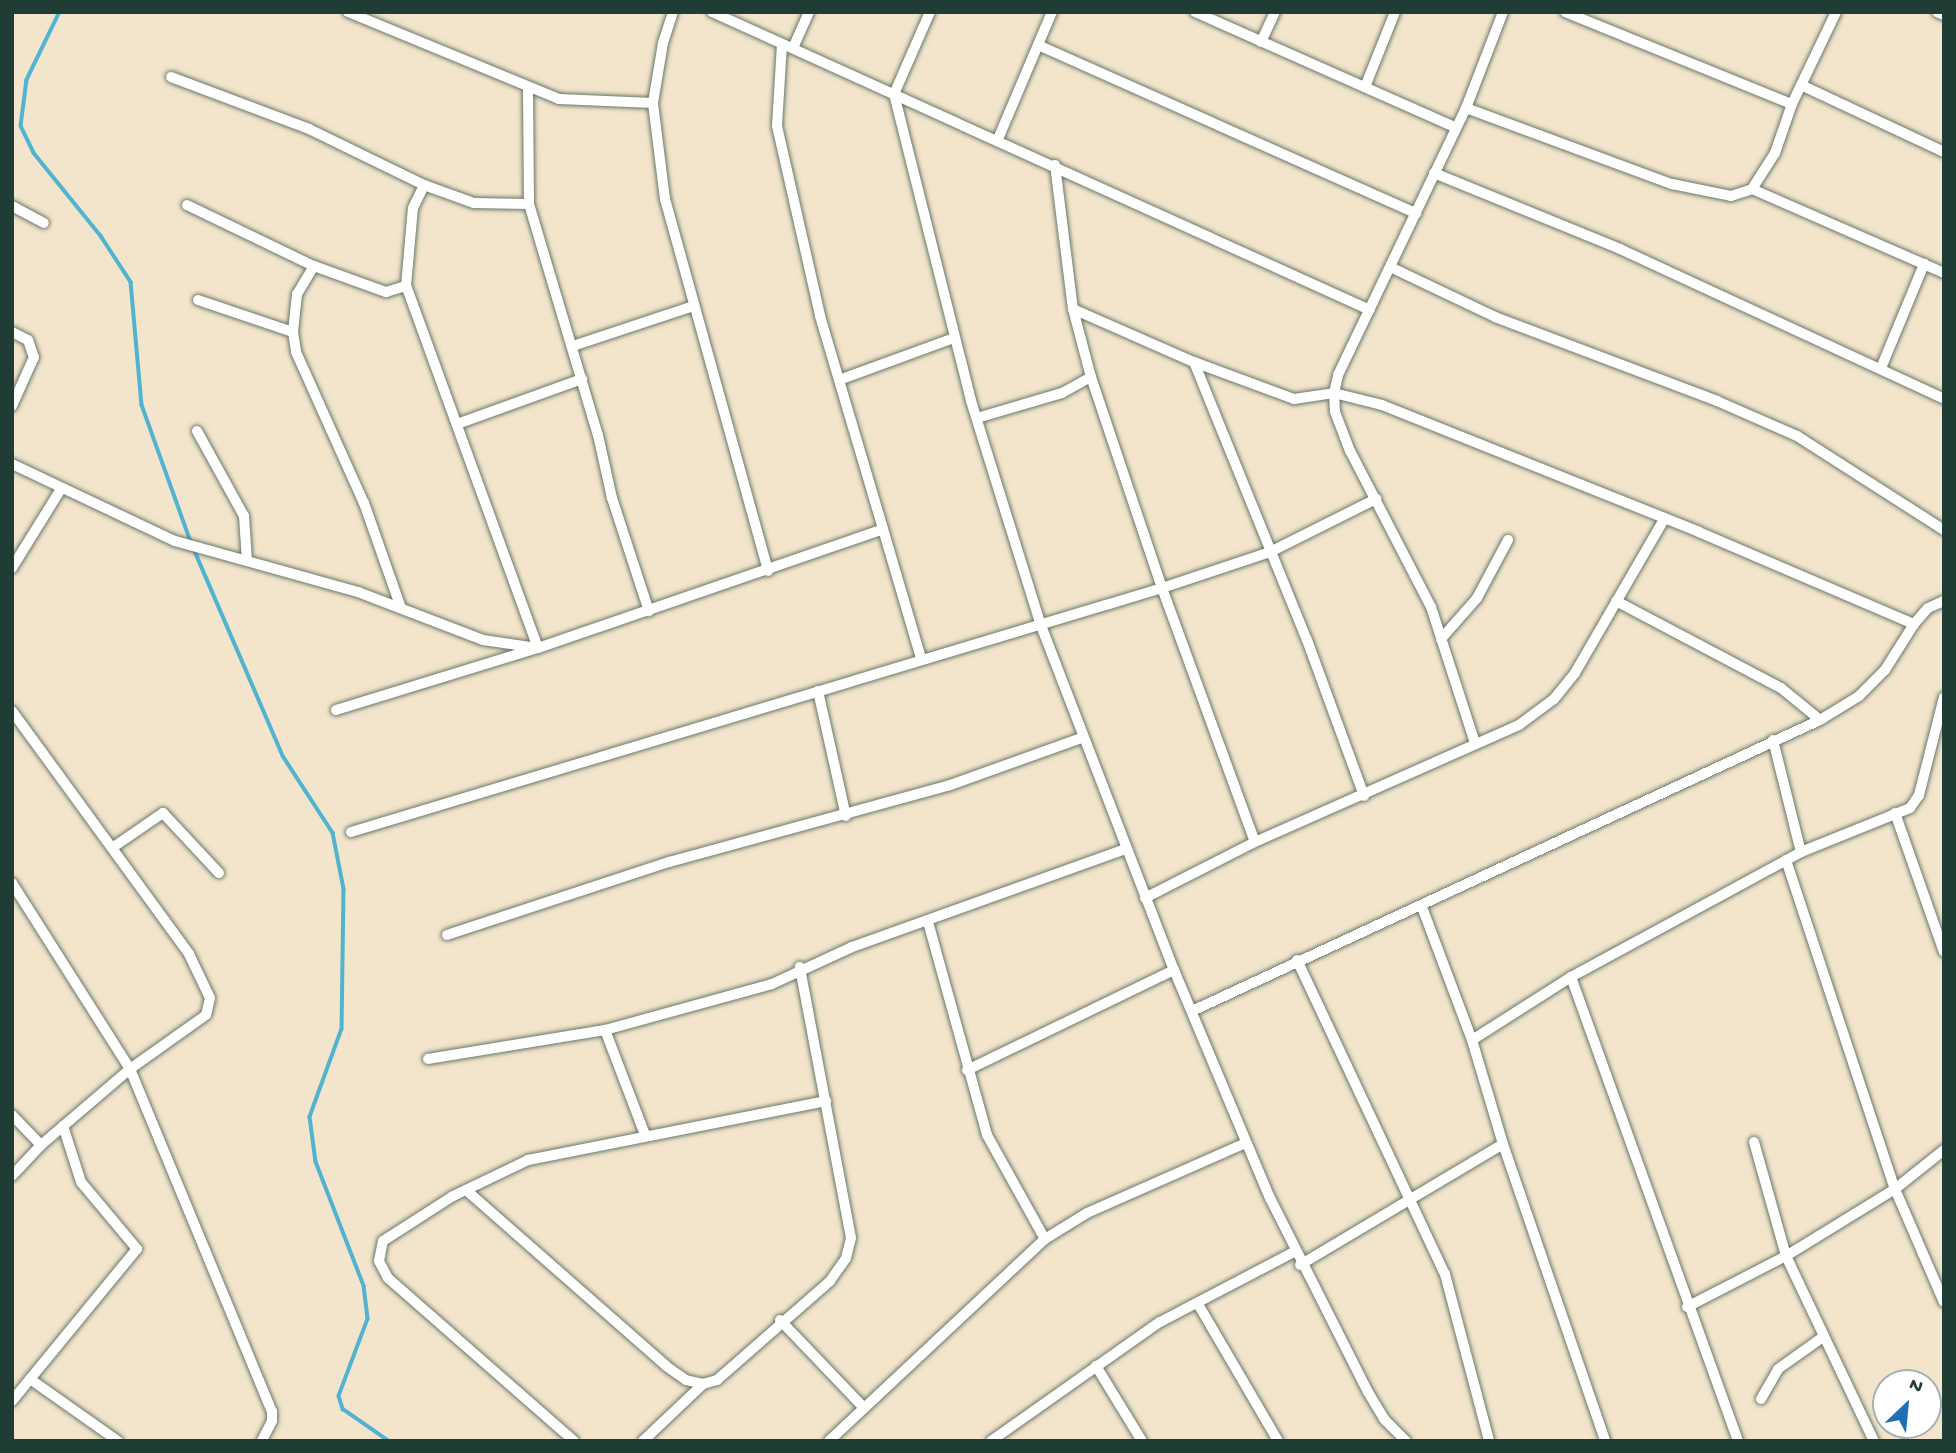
<!DOCTYPE html>
<html>
<head>
<meta charset="utf-8">
<style>
	body { margin:0 }
	#map { position:relative; width:1956px; height:1453px; overflow:hidden; background:#f3e5cc; font-family:"Gochi Hand",sans-serif }
	div>[style] { position:absolute }
	.stream>* { height:3.5px; margin:-1.75px; padding:0 1.75px; transform-origin:1.75px; border-radius:1.75px; background:#52b3d1 }
	.roads { filter:drop-shadow(0 0 2px #697869) drop-shadow(0 0 2px #697869) }
	.street>* { height:10px; margin:-5px; padding:0 5px; transform-origin:5px; border-radius:5px; background:#fff }
	span { translate:-50% -50%; white-space:nowrap; text-align:center; line-height:1.15; -webkit-text-stroke:5px #fff; paint-order:stroke }
	.frame { position:absolute; inset:0; border:14px solid #1f3d34; pointer-events:none }
	.north { position:absolute; left:1872px; top:1369px; width:70px; height:70px; box-sizing:border-box; background:#fff; border:2px solid #a5b1ae; border-radius:50%; rotate:26deg; font-size:19px; font-weight:700; line-height:28px; text-align:center; color:#1f3d34 }
	.north::after { content:''; display:block; margin:auto; width:24px; height:32px; background:#1f6fb2; clip-path:polygon(50% 0,100% 100%,50% 72%,0 100%) }
</style>
</head>
<body>
<div id="map">
	<div class="stream">
		<div style="left:60px;top:12px;width:76px;rotate:115.9deg"></div>
		<div style="left:27px;top:80px;width:46px;rotate:97.4deg"></div>
		<div style="left:21px;top:126px;width:30px;rotate:64deg"></div>
		<div style="left:34px;top:153px;width:107px;rotate:51.1deg"></div>
		<div style="left:101px;top:236px;width:55px;rotate:56.9deg"></div>
		<div style="left:131px;top:282px;width:123px;rotate:84.9deg"></div>
		<div style="left:142px;top:405px;width:145px;rotate:70.3deg"></div>
		<div style="left:194px;top:549px;width:225px;rotate:66.7deg"></div>
		<div style="left:283px;top:756px;width:92px;rotate:57deg"></div>
		<div style="left:333px;top:833px;width:57px;rotate:78.9deg"></div>
		<div style="left:344px;top:889px;width:140px;rotate:90.8deg"></div>
		<div style="left:342px;top:1029px;width:94px;rotate:110deg"></div>
		<div style="left:310px;top:1117px;width:45px;rotate:82.4deg"></div>
		<div style="left:316px;top:1162px;width:133px;rotate:68.8deg"></div>
		<div style="left:364px;top:1286px;width:33px;rotate:83deg"></div>
		<div style="left:368px;top:1319px;width:82px;rotate:110.6deg"></div>
		<div style="left:339px;top:1396px;width:14px;rotate:73deg"></div>
		<div style="left:343px;top:1409px;width:56px;rotate:34.8deg"></div>
	</div>
	<div class="roads">
		<div class="street">
			<div style="left:348px;top:12px;width:228px;rotate:22.4deg"></div>
			<div style="left:559px;top:99px;width:94px;rotate:2.4deg"></div>
			<div style="left:673px;top:12px;width:33px;rotate:108deg"></div>
			<div style="left:663px;top:43px;width:61px;rotate:99.5deg"></div>
			<div style="left:653px;top:103px;width:97px;rotate:82.9deg"></div>
			<div style="left:665px;top:199px;width:386px;rotate:74.5deg"></div>
			<div style="left:712px;top:12px;width:722px;rotate:24.37deg"></div>
			<div style="left:930px;top:12px;width:90px;rotate:113.7deg"></div>
			<div style="left:894px;top:94px;width:317px;rotate:75.9deg"></div>
			<div style="left:971px;top:401px;width:232px;rotate:72.7deg"></div>
			<div style="left:1040px;top:623px;width:372px;rotate:68.9deg"></div>
			<div style="left:1174px;top:970px;width:247px;rotate:67.2deg"></div>
			<div style="left:1270px;top:1198px;width:217px;rotate:63.2deg"></div>
			<div style="left:1368px;top:1392px;width:31px;rotate:59deg"></div>
			<div style="left:1384px;top:1419px;width:31px;rotate:45deg"></div>
			<div style="left:1195px;top:12px;width:283px;rotate:23.9deg"></div>
			<div style="left:1565px;top:12px;width:245px;rotate:22.1deg"></div>
			<div style="left:1937px;top:12px;width:8px;rotate:23deg"></div>
			<div style="left:1261px;top:42px;width:33px;rotate:-65deg"></div>
			<div style="left:782px;top:44px;width:82px;rotate:93.5deg"></div>
			<div style="left:777px;top:126px;width:195px;rotate:77.2deg"></div>
			<div style="left:820px;top:316px;width:222px;rotate:73.5deg"></div>
			<div style="left:1038px;top:45px;width:414px;rotate:24deg"></div>
			<div style="left:793px;top:48px;width:39px;rotate:-66deg"></div>
			<div style="left:171px;top:77px;width:147px;rotate:20.6deg"></div>
			<div style="left:309px;top:129px;width:128px;rotate:26deg"></div>
			<div style="left:424px;top:185px;width:53px;rotate:19.8deg"></div>
			<div style="left:474px;top:203px;width:55px;rotate:1deg"></div>
			<div style="left:1801px;top:85px;width:158px;rotate:25.1deg"></div>
			<div style="left:1365px;top:87px;width:81px;rotate:-68.2deg"></div>
			<div style="left:528px;top:89px;width:115px;rotate:89.5deg"></div>
			<div style="left:529px;top:204px;width:241px;rotate:73.4deg"></div>
			<div style="left:598px;top:435px;width:65px;rotate:77.5deg"></div>
			<div style="left:612px;top:498px;width:119px;rotate:71.9deg"></div>
			<div style="left:1466px;top:108px;width:220px;rotate:20.3deg"></div>
			<div style="left:1672px;top:184px;width:60px;rotate:11.5deg"></div>
			<div style="left:1731px;top:196px;width:22px;rotate:-18deg"></div>
			<div style="left:1752px;top:189px;width:43px;rotate:-57.4deg"></div>
			<div style="left:1775px;top:153px;width:52px;rotate:-70.9deg"></div>
			<div style="left:1792px;top:104px;width:102px;rotate:-64.4deg"></div>
			<div style="left:998px;top:139px;width:138px;rotate:-67deg"></div>
			<div style="left:1055px;top:165px;width:145px;rotate:82.9deg"></div>
			<div style="left:1073px;top:309px;width:132px;rotate:23.7deg"></div>
			<div style="left:1194px;top:362px;width:107px;rotate:20.3deg"></div>
			<div style="left:1294px;top:399px;width:40px;rotate:-8.5deg"></div>
			<div style="left:1334px;top:393px;width:49px;rotate:14deg"></div>
			<div style="left:1382px;top:405px;width:341px;rotate:21.8deg"></div>
			<div style="left:1699px;top:532px;width:234px;rotate:23.2deg"></div>
			<div style="left:1434px;top:173px;width:201px;rotate:22.2deg"></div>
			<div style="left:1620px;top:249px;width:357px;rotate:24.8deg"></div>
			<div style="left:1752px;top:189px;width:210px;rotate:23.6deg"></div>
			<div style="left:187px;top:205px;width:141px;rotate:25.7deg"></div>
			<div style="left:314px;top:266px;width:77px;rotate:19.9deg"></div>
			<div style="left:386px;top:292px;width:21px;rotate:-17deg"></div>
			<div style="left:406px;top:286px;width:78px;rotate:-84.9deg"></div>
			<div style="left:413px;top:208px;width:25px;rotate:-64deg"></div>
			<div style="left:12px;top:206px;width:36px;rotate:28deg"></div>
			<div style="left:314px;top:266px;width:33px;rotate:121deg"></div>
			<div style="left:297px;top:294px;width:38px;rotate:96deg"></div>
			<div style="left:293px;top:332px;width:20px;rotate:81deg"></div>
			<div style="left:296px;top:352px;width:166px;rotate:65.8deg"></div>
			<div style="left:364px;top:503px;width:111px;rotate:70.6deg"></div>
			<div style="left:1392px;top:268px;width:114px;rotate:25.4deg"></div>
			<div style="left:1495px;top:317px;width:237px;rotate:20.7deg"></div>
			<div style="left:1717px;top:401px;width:87px;rotate:23.6deg"></div>
			<div style="left:1797px;top:436px;width:174px;rotate:32.6deg"></div>
			<div style="left:198px;top:300px;width:100px;rotate:18.6deg"></div>
			<div style="left:1073px;top:309px;width:70px;rotate:75.2deg"></div>
			<div style="left:1091px;top:377px;width:223px;rotate:71.4deg"></div>
			<div style="left:1162px;top:588px;width:270px;rotate:69.9deg"></div>
			<div style="left:12px;top:332px;width:18px;rotate:27deg"></div>
			<div style="left:28px;top:340px;width:18px;rotate:71deg"></div>
			<div style="left:34px;top:357px;width:54px;rotate:114.2deg"></div>
			<div style="left:573px;top:346px;width:126px;rotate:-18.4deg"></div>
			<div style="left:1194px;top:362px;width:300px;rotate:67.9deg"></div>
			<div style="left:1307px;top:640px;width:166px;rotate:69.9deg"></div>
			<div style="left:1881px;top:368px;width:113px;rotate:-67.5deg"></div>
			<div style="left:839px;top:380px;width:122px;rotate:-20.1deg"></div>
			<div style="left:977px;top:418px;width:89px;rotate:-16.4deg"></div>
			<div style="left:1062px;top:393px;width:33px;rotate:-29deg"></div>
			<div style="left:457px;top:424px;width:133px;rotate:-19.8deg"></div>
			<div style="left:197px;top:431px;width:97px;rotate:61.1deg"></div>
			<div style="left:244px;top:516px;width:45px;rotate:86.2deg"></div>
			<div style="left:12px;top:464px;width:180px;rotate:25.3deg"></div>
			<div style="left:175px;top:541px;width:190px;rotate:15.6deg"></div>
			<div style="left:358px;top:592px;width:134px;rotate:21deg"></div>
			<div style="left:483px;top:640px;width:56px;rotate:8.3deg"></div>
			<div style="left:538px;top:648px;width:385px;rotate:-110deg"></div>
			<div style="left:12px;top:568px;width:93px;rotate:-58.2deg"></div>
			<div style="left:1616px;top:601px;width:187px;rotate:27.8deg"></div>
			<div style="left:1781px;top:688px;width:50px;rotate:39.4deg"></div>
			<div style="left:1441px;top:639px;width:55px;rotate:-48.7deg"></div>
			<div style="left:1477px;top:598px;width:66px;rotate:-61.9deg"></div>
			<div style="left:818px;top:691px;width:128px;rotate:77.4deg"></div>
			<div style="left:336px;top:710px;width:211px;rotate:-17.1deg"></div>
			<div style="left:538px;top:648px;width:365px;rotate:-19deg"></div>
			<div style="left:883px;top:529px;width:134px;rotate:73.6deg"></div>
			<div style="left:12px;top:711px;width:301px;rotate:53.9deg"></div>
			<div style="left:189px;top:954px;width:49px;rotate:64.5deg"></div>
			<div style="left:210px;top:998px;width:17px;rotate:103deg"></div>
			<div style="left:206px;top:1015px;width:93px;rotate:144.6deg"></div>
			<div style="left:130px;top:1069px;width:117px;rotate:139.5deg"></div>
			<div style="left:41px;top:1145px;width:42px;rotate:133.1deg"></div>
			<div style="left:1773px;top:740px;width:115px;rotate:76deg"></div>
			<div style="left:1475px;top:743px;width:143px;rotate:-107.9deg"></div>
			<div style="left:1431px;top:607px;width:176px;rotate:-117.4deg"></div>
			<div style="left:1350px;top:451px;width:42px;rotate:-111deg"></div>
			<div style="left:1335px;top:412px;width:19px;rotate:-93deg"></div>
			<div style="left:1334px;top:393px;width:18px;rotate:-77deg"></div>
			<div style="left:1338px;top:375px;width:296px;rotate:-64.4deg"></div>
			<div style="left:1466px;top:108px;width:103px;rotate:-68.9deg"></div>
			<div style="left:1895px;top:813px;width:147px;rotate:70.6deg"></div>
			<div style="left:351px;top:832px;width:847px;rotate:-16.74deg"></div>
			<div style="left:1162px;top:588px;width:114px;rotate:-18.4deg"></div>
			<div style="left:1270px;top:552px;width:119px;rotate:-26.6deg"></div>
			<div style="left:112px;top:848px;width:62px;rotate:-34.5deg"></div>
			<div style="left:163px;top:813px;width:82px;rotate:47deg"></div>
			<div style="left:1786px;top:860px;width:347px;rotate:71.7deg"></div>
			<div style="left:1895px;top:1189px;width:123px;rotate:66.6deg"></div>
			<div style="left:12px;top:883px;width:220px;rotate:57.6deg"></div>
			<div style="left:130px;top:1069px;width:370px;rotate:67.5deg"></div>
			<div style="left:272px;top:1411px;width:10px;rotate:90deg"></div>
			<div style="left:272px;top:1421px;width:22px;rotate:117deg"></div>
			<div style="left:1145px;top:898px;width:123px;rotate:-27deg"></div>
			<div style="left:1255px;top:842px;width:289px;rotate:-23.9deg"></div>
			<div style="left:1519px;top:725px;width:44px;rotate:-36.6deg"></div>
			<div style="left:1554px;top:699px;width:33px;rotate:-51deg"></div>
			<div style="left:1575px;top:673px;width:179px;rotate:-59.9deg"></div>
			<div style="left:1422px;top:907px;width:142px;rotate:69.4deg"></div>
			<div style="left:1472px;top:1040px;width:109px;rotate:73.4deg"></div>
			<div style="left:928px;top:922px;width:221px;rotate:74.5deg"></div>
			<div style="left:987px;top:1135px;width:119px;rotate:60.9deg"></div>
			<div style="left:447px;top:935px;width:234px;rotate:-18.2deg"></div>
			<div style="left:669px;top:862px;width:291px;rotate:-15.3deg"></div>
			<div style="left:950px;top:785px;width:142px;rotate:-19.7deg"></div>
			<div style="left:1297px;top:960px;width:347px;rotate:64.8deg"></div>
			<div style="left:1445px;top:1274px;width:173px;rotate:75.2deg"></div>
			<div style="left:1571px;top:977px;width:493px;rotate:70.2deg"></div>
			<div style="left:1192px;top:1011px;width:692px;rotate:-24.86deg"></div>
			<div style="left:1820px;top:720px;width:46px;rotate:-31.6deg"></div>
			<div style="left:1859px;top:696px;width:37px;rotate:-45deg"></div>
			<div style="left:1885px;top:670px;width:54px;rotate:-57.8deg"></div>
			<div style="left:1914px;top:624px;width:21px;rotate:-49deg"></div>
			<div style="left:1928px;top:608px;width:17px;rotate:-24deg"></div>
			<div style="left:605px;top:1030px;width:112px;rotate:69.1deg"></div>
			<div style="left:1472px;top:1040px;width:117px;rotate:-32.5deg"></div>
			<div style="left:1571px;top:977px;width:262px;rotate:-28.5deg"></div>
			<div style="left:1801px;top:852px;width:118px;rotate:-22deg"></div>
			<div style="left:1910px;top:808px;width:16px;rotate:-55deg"></div>
			<div style="left:1919px;top:795px;width:101px;rotate:-75.7deg"></div>
			<div style="left:428px;top:1059px;width:179px;rotate:-9.3deg"></div>
			<div style="left:605px;top:1030px;width:173px;rotate:-15.4deg"></div>
			<div style="left:772px;top:984px;width:88px;rotate:-24.8deg"></div>
			<div style="left:852px;top:947px;width:290px;rotate:-19.7deg"></div>
			<div style="left:967px;top:1070px;width:230px;rotate:-25.8deg"></div>
			<div style="left:12px;top:1115px;width:42px;rotate:46deg"></div>
			<div style="left:1754px;top:1142px;width:118px;rotate:74.3deg"></div>
			<div style="left:1786px;top:1256px;width:205px;rotate:64.6deg"></div>
			<div style="left:466px;top:1190px;width:266px;rotate:41.3deg"></div>
			<div style="left:666px;top:1366px;width:24px;rotate:35deg"></div>
			<div style="left:686px;top:1380px;width:17px;rotate:13deg"></div>
			<div style="left:703px;top:1384px;width:15px;rotate:-16deg"></div>
			<div style="left:717px;top:1380px;width:150px;rotate:-41.2deg"></div>
			<div style="left:830px;top:1281px;width:28px;rotate:-55deg"></div>
			<div style="left:846px;top:1258px;width:21px;rotate:-76deg"></div>
			<div style="left:851px;top:1238px;width:276px;rotate:-100.7deg"></div>
			<div style="left:1300px;top:1265px;width:236px;rotate:-30.8deg"></div>
			<div style="left:1503px;top:1144px;width:314px;rotate:71deg"></div>
			<div style="left:1198px;top:1304px;width:159px;rotate:59.7deg"></div>
			<div style="left:1687px;top:1307px;width:111px;rotate:-27.3deg"></div>
			<div style="left:1786px;top:1256px;width:128px;rotate:-31.6deg"></div>
			<div style="left:1895px;top:1189px;width:63px;rotate:-38.5deg"></div>
			<div style="left:780px;top:1320px;width:120px;rotate:46.3deg"></div>
			<div style="left:1096px;top:1366px;width:88px;rotate:58.5deg"></div>
			<div style="left:30px;top:1379px;width:108px;rotate:35.2deg"></div>
			<div style="left:1761px;top:1399px;width:34px;rotate:-60deg"></div>
			<div style="left:1778px;top:1369px;width:55px;rotate:-35.4deg"></div>
			<div style="left:12px;top:1401px;width:197px;rotate:-50.6deg"></div>
			<div style="left:137px;top:1249px;width:87px;rotate:-129.9deg"></div>
			<div style="left:81px;top:1182px;width:59px;rotate:-107.8deg"></div>
			<div style="left:574px;top:1441px;width:247px;rotate:-138.8deg"></div>
			<div style="left:388px;top:1278px;width:19px;rotate:-118deg"></div>
			<div style="left:379px;top:1261px;width:20px;rotate:-79deg"></div>
			<div style="left:383px;top:1241px;width:83px;rotate:-32.7deg"></div>
			<div style="left:453px;top:1196px;width:83px;rotate:-25.6deg"></div>
			<div style="left:528px;top:1160px;width:304px;rotate:-11.2deg"></div>
			<div style="left:643px;top:1441px;width:83px;rotate:-43.5deg"></div>
			<div style="left:829px;top:1441px;width:296px;rotate:-43.1deg"></div>
			<div style="left:1045px;top:1239px;width:49px;rotate:-31.8deg"></div>
			<div style="left:1087px;top:1213px;width:174px;rotate:-23.8deg"></div>
			<div style="left:991px;top:1441px;width:207px;rotate:-35.2deg"></div>
			<div style="left:1160px;top:1322px;width:151px;rotate:-27.6deg"></div>
		</div>
	</div>
	<div class="frame"></div>
	<div class="north">N</div>
</div>
</body>
</html>
